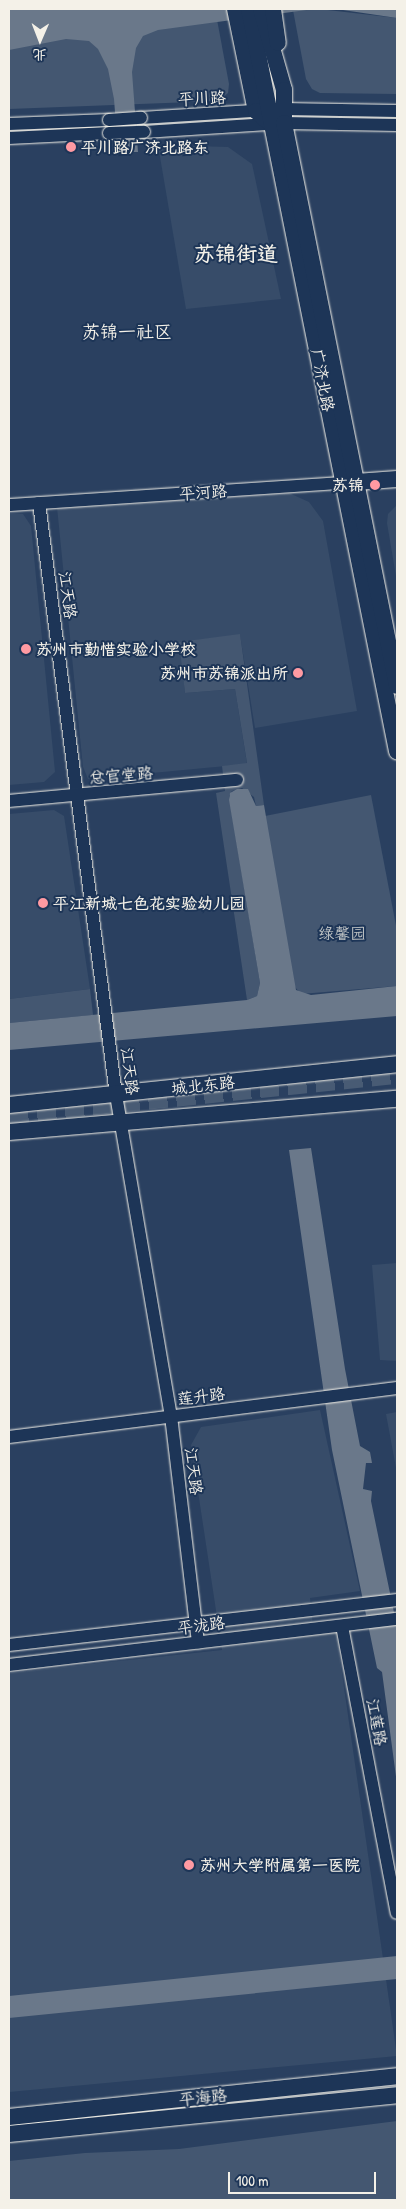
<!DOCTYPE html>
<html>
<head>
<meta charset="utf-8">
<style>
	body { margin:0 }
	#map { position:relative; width:406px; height:2209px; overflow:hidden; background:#2a4060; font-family:"Patrick Hand","LXGW WenKai TC",sans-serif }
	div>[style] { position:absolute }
	.built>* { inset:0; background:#374c69 }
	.green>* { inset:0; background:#445771 }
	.water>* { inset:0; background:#6a788a }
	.highway-tunnel>* { height:19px; margin-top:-9.5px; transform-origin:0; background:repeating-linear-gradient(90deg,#485b74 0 19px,transparent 0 28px) }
	.roads { filter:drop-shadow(0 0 1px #f4f1e8) drop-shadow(0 0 1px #f4f1e8) }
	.minor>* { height:12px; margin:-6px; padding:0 6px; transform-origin:6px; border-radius:6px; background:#1d3557 }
	.major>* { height:16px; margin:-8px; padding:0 8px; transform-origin:8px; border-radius:8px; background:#1d3557 }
	.bridges { filter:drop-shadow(0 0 1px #f4f1e8) drop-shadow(0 0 1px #f4f1e8) }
	.minor-bridge>* { height:12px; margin:-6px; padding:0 6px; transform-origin:6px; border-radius:6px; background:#1d3557 }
	.dots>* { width:14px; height:14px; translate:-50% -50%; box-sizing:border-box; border:2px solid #1d3557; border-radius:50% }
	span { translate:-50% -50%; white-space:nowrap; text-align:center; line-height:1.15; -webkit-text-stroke:4px #1d3557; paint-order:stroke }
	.street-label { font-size:16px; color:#f4f1e8 }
	.poi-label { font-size:16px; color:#f4f1e8; font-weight:700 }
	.left { translate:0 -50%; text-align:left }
	.right { translate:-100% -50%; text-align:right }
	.park-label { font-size:16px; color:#bfc3c4 }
	.neighbourhood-label { font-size:18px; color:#f4f1e8 }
	.district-label { font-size:21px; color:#f4f1e8; font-weight:700 }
	.frame { position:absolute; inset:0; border:10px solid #f4f1e8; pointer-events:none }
	.north { position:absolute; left:15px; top:15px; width:50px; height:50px; -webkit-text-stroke:4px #1d3557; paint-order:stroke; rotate:181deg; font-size:14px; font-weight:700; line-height:20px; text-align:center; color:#f4f1e8 }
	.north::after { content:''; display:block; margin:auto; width:18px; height:22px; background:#f4f1e8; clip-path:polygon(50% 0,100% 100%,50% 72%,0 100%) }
	.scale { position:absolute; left:228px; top:2172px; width:148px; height:22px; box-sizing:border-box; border:2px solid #f4f1e8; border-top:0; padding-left:6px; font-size:15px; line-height:18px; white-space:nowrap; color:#f4f1e8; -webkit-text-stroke:4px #1d3557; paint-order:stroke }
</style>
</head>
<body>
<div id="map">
	<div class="built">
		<div style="clip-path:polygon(158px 145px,228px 147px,252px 164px,281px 299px,186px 309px)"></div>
		<div style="clip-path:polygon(289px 493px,309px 502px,323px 521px,357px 711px,255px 728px,240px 635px,180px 642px,185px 693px,235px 689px,247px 764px,88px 779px,83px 767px,57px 507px)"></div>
		<div style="clip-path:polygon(397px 505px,397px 576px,396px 576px,387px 523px,388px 514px)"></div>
		<div style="clip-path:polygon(9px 513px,23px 514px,31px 526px,55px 772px,44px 782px,9px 785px)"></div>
		<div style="clip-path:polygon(54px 810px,64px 816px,90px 989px,9px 999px,9px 814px)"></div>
		<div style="clip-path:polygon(397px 1263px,397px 1361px,380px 1360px,372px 1265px)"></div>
		<div style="clip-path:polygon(320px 1410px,360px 1591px,310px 1598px,314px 1635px,336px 1632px,397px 2056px,9px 2092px,9px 1673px,222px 1650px,191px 1445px,201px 1427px)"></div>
		<div style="clip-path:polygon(397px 1412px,397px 1473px,386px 1414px)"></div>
	</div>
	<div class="green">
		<div style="clip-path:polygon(9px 9px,215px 9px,229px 84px,228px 93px,218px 101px,9px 109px)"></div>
		<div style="clip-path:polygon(319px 9px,397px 18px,397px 94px,320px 93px,312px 89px,306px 79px,293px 10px)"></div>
		<div style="clip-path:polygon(240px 634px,264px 805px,256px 806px,254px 797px,242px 788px,232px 791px,229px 796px,260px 983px,257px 996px,247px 1000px,216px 793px,225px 791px,222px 766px,247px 763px,235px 689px,185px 693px,179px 642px)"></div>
		<div style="clip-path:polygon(371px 795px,397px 931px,397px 986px,301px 994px,294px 986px,265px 816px)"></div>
		<div style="clip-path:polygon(90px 989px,93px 1015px,9px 1023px,9px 999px)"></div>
		<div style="clip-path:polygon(397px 2121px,397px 2200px,9px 2200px,9px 2161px,85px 2153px,179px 2149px)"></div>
	</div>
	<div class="water">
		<div style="clip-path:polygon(9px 9px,314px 9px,158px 30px,143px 36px,136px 48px,132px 72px,138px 152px,118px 152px,114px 99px,108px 69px,98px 49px,89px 41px,66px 39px,9px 50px)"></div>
		<div style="clip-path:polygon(319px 9px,397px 9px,397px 18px,343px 10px)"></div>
		<div style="clip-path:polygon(237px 789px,248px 789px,256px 806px,264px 805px,296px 990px,311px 995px,397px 986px,397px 1016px,9px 1050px,9px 1023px,247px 1000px,257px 996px,260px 983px,229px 800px,230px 793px)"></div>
		<div style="clip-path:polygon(311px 1148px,345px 1369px,360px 1446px,370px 1452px,372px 1463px,366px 1463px,363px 1489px,372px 1491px,371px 1501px,397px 1627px,397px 1784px,382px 1672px,377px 1668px,332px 1450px,289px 1150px)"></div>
		<div style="clip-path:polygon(397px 1956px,397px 1979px,9px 2018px,9px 1996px)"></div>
	</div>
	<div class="highway-tunnel">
		<div style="left:9px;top:1114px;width:390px;rotate:-5.9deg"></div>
	</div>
	<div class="roads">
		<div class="minor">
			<div style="left:141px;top:118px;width:143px;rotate:-3.6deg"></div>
			<div style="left:284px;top:109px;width:113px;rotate:1deg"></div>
			<div style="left:9px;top:124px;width:100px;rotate:-2.3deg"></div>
			<div style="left:144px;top:132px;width:140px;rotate:-3.7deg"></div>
			<div style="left:284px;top:123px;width:113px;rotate:1deg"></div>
			<div style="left:9px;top:138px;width:100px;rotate:-2.9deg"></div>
			<div style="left:39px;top:503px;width:597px;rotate:82.59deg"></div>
			<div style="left:116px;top:1095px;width:326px;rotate:80.3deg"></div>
			<div style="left:171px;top:1416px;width:228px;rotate:83.2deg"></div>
			<div style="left:9px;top:505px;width:343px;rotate:-3.8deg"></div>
			<div style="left:9px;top:801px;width:229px;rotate:-5.3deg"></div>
			<div style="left:9px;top:1437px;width:391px;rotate:-7.2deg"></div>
			<div style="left:342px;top:1626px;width:292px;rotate:79.2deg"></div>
			<div style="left:9px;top:1645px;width:391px;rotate:-6.6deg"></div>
			<div style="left:9px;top:1665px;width:391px;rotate:-6.8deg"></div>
		</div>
		<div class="major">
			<div style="left:235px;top:9px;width:104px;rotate:78.4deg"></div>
			<div style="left:256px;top:111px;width:20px;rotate:41deg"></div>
			<div style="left:249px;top:9px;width:757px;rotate:78.72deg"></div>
			<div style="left:261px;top:9px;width:84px;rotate:74.1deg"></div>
			<div style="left:284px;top:90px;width:33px;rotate:90deg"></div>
			<div style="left:284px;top:123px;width:574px;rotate:78.65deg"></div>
			<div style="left:273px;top:9px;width:34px;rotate:82deg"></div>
			<div style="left:356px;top:482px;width:41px;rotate:-4.2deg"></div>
			<div style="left:9px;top:1105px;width:390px;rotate:-6deg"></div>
			<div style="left:9px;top:1132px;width:389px;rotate:-4.9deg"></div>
			<div style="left:9px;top:2117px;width:390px;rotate:-6deg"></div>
			<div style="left:9px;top:2134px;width:390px;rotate:-5.7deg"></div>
		</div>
	</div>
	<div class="bridges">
		<div class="minor-bridge">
			<div style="left:109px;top:120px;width:32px;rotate:-4deg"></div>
			<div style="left:109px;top:133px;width:35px;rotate:-2deg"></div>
		</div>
	</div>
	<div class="dots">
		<div style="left:71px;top:147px;background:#ff9aa2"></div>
		<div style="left:375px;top:485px;background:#ff9aa2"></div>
		<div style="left:26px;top:649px;background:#ff9aa2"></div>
		<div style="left:298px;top:673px;background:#ff9aa2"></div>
		<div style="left:43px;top:903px;background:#ff9aa2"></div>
		<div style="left:189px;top:1865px;background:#ff9aa2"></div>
	</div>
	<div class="street-label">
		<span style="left:202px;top:98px;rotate:-3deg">平川路</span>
		<span style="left:323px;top:380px;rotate:79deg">广济北路</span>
		<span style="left:203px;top:492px;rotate:-4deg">平河路</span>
		<span style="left:68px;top:595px;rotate:82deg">江天路</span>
		<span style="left:121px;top:775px;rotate:-5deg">总官堂路</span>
		<span style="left:130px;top:1071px;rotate:83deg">江天路</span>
		<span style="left:203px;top:1085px;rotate:-6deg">城北东路</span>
		<span style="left:201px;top:1396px;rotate:-7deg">莲升路</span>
		<span style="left:194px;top:1471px;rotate:83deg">江天路</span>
		<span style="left:201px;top:1625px;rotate:-7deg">平泷路</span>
		<span style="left:377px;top:1722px;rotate:79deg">江莲路</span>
		<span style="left:203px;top:2097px;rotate:-6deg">平海路</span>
	</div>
	<div class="poi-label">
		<span class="left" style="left:81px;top:147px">平川路广济北路东</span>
		<span class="right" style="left:364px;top:485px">苏锦</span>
		<span class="left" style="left:36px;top:649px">苏州市勤惜实验小学校</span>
		<span class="right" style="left:288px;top:673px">苏州市苏锦派出所</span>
		<span class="left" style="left:53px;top:903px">平江新城七色花实验幼儿园</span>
		<span class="left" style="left:200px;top:1865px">苏州大学附属第一医院</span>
	</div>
	<div class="park-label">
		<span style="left:342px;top:933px">绿馨园</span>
	</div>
	<div class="neighbourhood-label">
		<span style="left:127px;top:332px">苏锦一社区</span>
	</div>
	<div class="district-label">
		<span style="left:236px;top:254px">苏锦街道</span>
	</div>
	<div class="frame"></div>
	<div class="north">北</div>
	<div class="scale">100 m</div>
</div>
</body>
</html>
